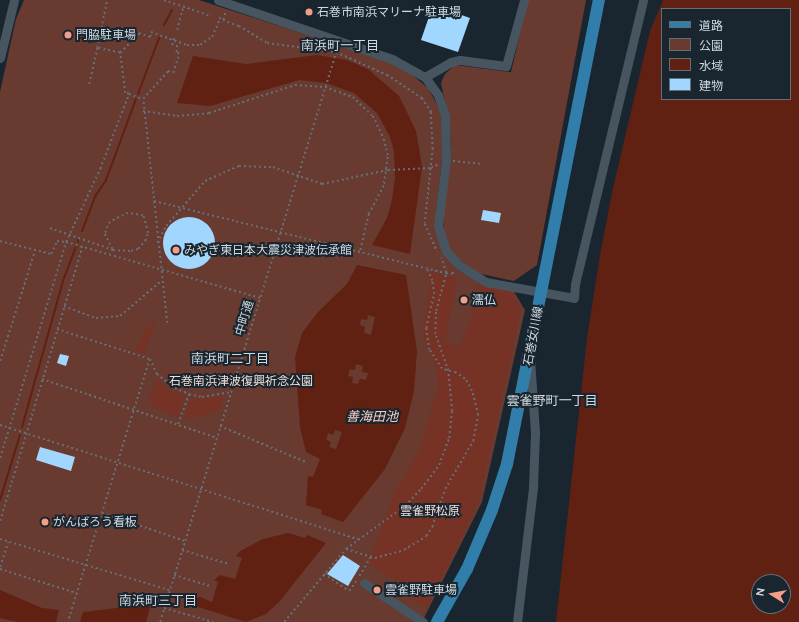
<!DOCTYPE html>
<html>
<head>
<meta charset="utf-8">
<style>
	body { margin:0 }
	#map { position:relative; width:799px; height:622px; overflow:hidden; background:#19262f; font-family:Ubuntu,"Noto Sans JP",sans-serif }
	div>[style] { position:absolute }
	.green>* { inset:0; background:#693a30 }
	.forest>* { inset:0; background:#763325 }
	.water>* { inset:0; background:#602012 }
	.stream>* { height:2px; margin:-1px; padding:0 1px; transform-origin:1px; border-radius:1px; background:#602012 }
	.building>* { inset:0; background:#a1d7fe }
	.round { border-radius:50% }
	.path>* { height:1.5px; margin-top:-0.75px; transform-origin:0; background:repeating-linear-gradient(90deg,#646f77 0 2px,transparent 0 5px) }
	.minor>* { height:9px; margin:-4.5px; padding:0 4.5px; transform-origin:4.5px; border-radius:4.5px; background:#475560 }
	.major>* { height:12px; margin:-6px; padding:0 6px; transform-origin:6px; border-radius:6px; background:#327eaa }
	.dots>* { width:11px; height:11px; translate:-50% -50%; box-sizing:border-box; border:2px solid #19262f; border-radius:50% }
	span { translate:-50% -50%; white-space:nowrap; text-align:center; line-height:1.15; -webkit-text-stroke:4px #19262f; paint-order:stroke }
	.poi-label { font-size:12px; color:#d1d9e0 }
	.left { translate:0 -50%; text-align:left }
	.street-label { font-size:12px; color:#d1d9e0 }
	.park-label { font-size:12px; color:#f3ded8 }
	.neighbourhood-label { font-size:13px; color:#d1d9e0 }
	.water-label { font-size:13px; color:#f6ccc1; font-style:italic }
	.legend { position:absolute; left:661px; top:8px; width:130px; height:92px; box-sizing:border-box; background:#19262f; border:1px solid #636e76; margin:0; padding:5px 7px; list-style:none; font-size:12px; color:#d1d9e0 }
	.legend li { display:flex; align-items:center; gap:8px; height:20px }
	.legend b { width:20px; border:1px solid #636e76 }
	.north { position:absolute; left:751px; top:574px; width:40px; height:40px; box-sizing:border-box; background:#19262f; border:1px solid #636e76; border-radius:50%; rotate:281deg; font-size:11px; font-weight:700; line-height:16px; text-align:center; color:#d1d9e0 }
	.north::after { content:''; display:block; margin:auto; width:14px; height:18px; background:#f49e8a; clip-path:polygon(50% 0,100% 100%,50% 72%,0 100%) }
</style>
</head>
<body>
<div id="map">
	<div class="green">
		<div style="clip-path:polygon(24px 0,199px 0,390px 62px,406px 70px,428px 88px,442px 114px,445px 134px,436px 212px,449px 259px,458px 270px,486px 284px,513px 290px,525px 310px,482px 502px,422px 622px,0 622px,0 92px,16px 19px)"></div>
		<div style="clip-path:polygon(528px 0,586px 0,537px 265px,514px 281px,477px 273px,452px 254px,444px 240px,443px 204px,451px 146px,449px 120px,441px 83px,445px 74px,455px 65px,511px 72px)"></div>
	</div>
	<div class="forest">
		<div style="clip-path:polygon(428px 272px,457px 278px,445px 341px,460px 347px,472px 318px,479px 282px,511px 291px,521px 311px,479px 501px,427px 608px,403px 595px,407px 586px,369px 564px,394px 494px,418px 453px,439px 386px,434px 360px,424px 338px,423px 322px,430px 289px)"></div>
		<div style="clip-path:polygon(155px 321px,145px 354px,135px 351px,145px 330px)"></div>
		<div style="clip-path:polygon(156px 378px,166px 387px,185px 396px,178px 417px,157px 409px,149px 402px)"></div>
		<div style="clip-path:polygon(223px 396px,222px 408px,209px 414px,184px 418px,191px 399px,194px 397px,201px 399px)"></div>
	</div>
	<div class="water">
		<div style="clip-path:polygon(evenodd,663px 0,799px 0,799px 622px,556px 622px,587px 338px,600px 255px,613px 188px,650px 31px,663px 0,662px 9px,790px 9px,790px 99px,662px 99px,662px 9px,663px 0,759px 582px,783px 582px,783px 606px,759px 606px,759px 582px)"></div>
		<div style="clip-path:polygon(317px 55px,347px 60px,368px 69px,399px 96px,416px 131px,422px 167px,410px 254px,372px 245px,387px 218px,392px 200px,395px 178px,394px 151px,390px 137px,377px 113px,354px 93px,326px 83px,299px 80px,210px 106px,177px 103px,193px 56px,246px 64px)"></div>
		<div style="clip-path:polygon(evenodd,357px 265px,406px 275px,417px 351px,414px 391px,405px 428px,385px 469px,343px 522px,321px 514px,322px 510px,306px 505px,308px 476px,313px 477px,320px 459px,306px 452px,300px 427px,295px 357px,302px 333px,318px 312px,347px 284px,357px 265px,368px 315px,375px 317px,371px 335px,364px 333px,365px 327px,360px 325px,361px 319px,367px 320px,368px 315px,357px 265px,356px 364px,363px 366px,362px 372px,368px 373px,366px 380px,360px 379px,358px 384px,352px 383px,353px 377px,348px 376px,350px 369px,355px 370px,356px 364px,357px 265px,335px 430px,342px 432px,336px 449px,329px 447px,331px 442px,326px 440px,328px 433px,333px 435px,335px 430px)"></div>
		<div style="clip-path:polygon(288px 533px,305px 538px,307px 535px,326px 543px,279px 602px,266px 614px,246px 622px,182px 602px,200px 597px,212px 602px,218px 582px,214px 580px,220px 575px,235px 579px,242px 558px,236px 556px,240px 551px,263px 539px)"></div>
		<div style="clip-path:polygon(0 590px,42px 608px,59px 610px,56px 622px,18px 622px,0 618px)"></div>
		<div style="clip-path:polygon(151px 604px,146px 622px,80px 622px,83px 612px)"></div>
	</div>
	<div class="stream">
		<div style="left:164px;top:25px;width:17px;rotate:-62deg"></div>
		<div style="left:138px;top:94px;width:60px;rotate:-69.4deg"></div>
		<div style="left:82px;top:231px;width:39px;rotate:-69deg"></div>
		<div style="left:96px;top:195px;width:18px;rotate:-56deg"></div>
		<div style="left:106px;top:180px;width:86px;rotate:-69.7deg"></div>
		<div style="left:78px;top:242px;width:2px;rotate:-90deg"></div>
		<div style="left:22px;top:427px;width:155px;rotate:-74.3deg"></div>
		<div style="left:64px;top:278px;width:34px;rotate:-69deg"></div>
		<div style="left:0;top:500px;width:68px;rotate:-72.9deg"></div>
	</div>
	<div class="building">
		<div style="clip-path:polygon(433px 5px,470px 18px,458px 52px,421px 40px)"></div>
		<div style="clip-path:polygon(483px 210px,501px 213px,499px 223px,481px 220px)"></div>
		<div class="round" style="left:163px;top:217px;width:52px;height:52px"></div>
		<div style="clip-path:polygon(60px 354px,69px 356px,66px 366px,57px 363px)"></div>
		<div style="clip-path:polygon(40px 447px,75px 457px,71px 471px,36px 460px)"></div>
		<div style="clip-path:polygon(343px 555px,360px 566px,348px 586px,327px 574px)"></div>
	</div>
	<div class="path">
		<div style="left:164px;top:0;width:50px;rotate:18.8deg"></div>
		<div style="left:219px;top:18px;width:4px;rotate:27deg"></div>
		<div style="left:223px;top:20px;width:10px;rotate:-73deg"></div>
		<div style="left:223px;top:20px;width:17px;rotate:21deg"></div>
		<div style="left:239px;top:26px;width:33px;rotate:31deg"></div>
		<div style="left:267px;top:43px;width:70px;rotate:7.4deg"></div>
		<div style="left:336px;top:52px;width:56px;rotate:24.3deg"></div>
		<div style="left:387px;top:75px;width:42px;rotate:33.3deg"></div>
		<div style="left:422px;top:98px;width:17px;rotate:57deg"></div>
		<div style="left:431px;top:112px;width:36px;rotate:87deg"></div>
		<div style="left:433px;top:148px;width:76px;rotate:96deg"></div>
		<div style="left:425px;top:224px;width:30px;rotate:66deg"></div>
		<div style="left:177px;top:30px;width:24px;rotate:-75deg"></div>
		<div style="left:120px;top:53px;width:28px;rotate:-46deg"></div>
		<div style="left:139px;top:33px;width:12px;rotate:20deg"></div>
		<div style="left:150px;top:37px;width:5px;rotate:-79deg"></div>
		<div style="left:151px;top:32px;width:38px;rotate:20deg"></div>
		<div style="left:187px;top:45px;width:13px"></div>
		<div style="left:200px;top:45px;width:14px;rotate:-34deg"></div>
		<div style="left:212px;top:37px;width:21px;rotate:-67deg"></div>
		<div style="left:89px;top:84px;width:37px;rotate:-77deg"></div>
		<div style="left:129px;top:94px;width:15px;rotate:20deg"></div>
		<div style="left:143px;top:111px;width:34px;rotate:8deg"></div>
		<div style="left:177px;top:116px;width:32px;rotate:-5deg"></div>
		<div style="left:209px;top:113px;width:90px;rotate:-18deg"></div>
		<div style="left:295px;top:85px;width:30px;rotate:4deg"></div>
		<div style="left:325px;top:87px;width:30px;rotate:20deg"></div>
		<div style="left:353px;top:97px;width:28px;rotate:44deg"></div>
		<div style="left:373px;top:116px;width:25px;rotate:64deg"></div>
		<div style="left:384px;top:139px;width:18px;rotate:77deg"></div>
		<div style="left:388px;top:157px;width:29px;rotate:98deg"></div>
		<div style="left:384px;top:186px;width:32px;rotate:118deg"></div>
		<div style="left:369px;top:214px;width:39px;rotate:103deg"></div>
		<div style="left:453px;top:161px;width:27px;rotate:6deg"></div>
		<div style="left:154px;top:201px;width:301px;rotate:13.9deg"></div>
		<div style="left:446px;top:273px;width:6px;rotate:9deg"></div>
		<div style="left:452px;top:274px;width:4px;rotate:-56deg"></div>
		<div style="left:50px;top:228px;width:67px;rotate:19.2deg"></div>
		<div style="left:113px;top:250px;width:18px;rotate:3deg"></div>
		<div style="left:131px;top:251px;width:7px;rotate:-16deg"></div>
		<div style="left:138px;top:249px;width:11px;rotate:-49deg"></div>
		<div style="left:145px;top:241px;width:9px;rotate:-69deg"></div>
		<div style="left:148px;top:233px;width:18px;rotate:-106deg"></div>
		<div style="left:143px;top:216px;width:15px;rotate:-169deg"></div>
		<div style="left:128px;top:213px;width:20px;rotate:153deg"></div>
		<div style="left:110px;top:222px;width:13px;rotate:113deg"></div>
		<div style="left:105px;top:234px;width:18px;rotate:63deg"></div>
		<div style="left:0;top:241px;width:53px;rotate:14.3deg"></div>
		<div style="left:51px;top:254px;width:14px;rotate:-65deg"></div>
		<div style="left:57px;top:241px;width:9px;rotate:6deg"></div>
		<div style="left:66px;top:242px;width:202px;rotate:16.1deg"></div>
		<div style="left:157px;top:243px;width:19px;rotate:-62deg"></div>
		<div style="left:166px;top:226px;width:60px;rotate:-49.1deg"></div>
		<div style="left:205px;top:181px;width:37px;rotate:-24deg"></div>
		<div style="left:239px;top:166px;width:34px;rotate:2deg"></div>
		<div style="left:273px;top:167px;width:52px;rotate:19.1deg"></div>
		<div style="left:322px;top:184px;width:67px;rotate:-12deg"></div>
		<div style="left:388px;top:170px;width:43px;rotate:-2.7deg"></div>
		<div style="left:431px;top:168px;width:7px;rotate:-27deg"></div>
		<div style="left:64px;top:306px;width:34px;rotate:21deg"></div>
		<div style="left:96px;top:318px;width:24px;rotate:-5deg"></div>
		<div style="left:120px;top:316px;width:54px;rotate:-40.5deg"></div>
		<div style="left:167px;top:323px;width:225px;rotate:-96.1deg"></div>
		<div style="left:143px;top:99px;width:38px;rotate:-48deg"></div>
		<div style="left:168px;top:71px;width:5px;rotate:22deg"></div>
		<div style="left:173px;top:73px;width:20px;rotate:-72deg"></div>
		<div style="left:179px;top:54px;width:4px;rotate:-146deg"></div>
		<div style="left:176px;top:52px;width:5px;rotate:-68deg"></div>
		<div style="left:178px;top:47px;width:6px;rotate:-162deg"></div>
		<div style="left:172px;top:45px;width:7px;rotate:-74deg"></div>
		<div style="left:57px;top:329px;width:98px;rotate:17.9deg"></div>
		<div style="left:150px;top:359px;width:275px;rotate:107.3deg"></div>
		<div style="left:150px;top:359px;width:17px;rotate:65deg"></div>
		<div style="left:157px;top:374px;width:23px;rotate:38deg"></div>
		<div style="left:175px;top:388px;width:15px;rotate:23deg"></div>
		<div style="left:189px;top:394px;width:13px;rotate:13deg"></div>
		<div style="left:202px;top:397px;width:29px;rotate:-10deg"></div>
		<div style="left:0;top:361px;width:116px;rotate:-72.5deg"></div>
		<div style="left:42px;top:379px;width:185px;rotate:18.6deg"></div>
		<div style="left:178px;top:424px;width:32px;rotate:-70deg"></div>
		<div style="left:0;top:425px;width:376px;rotate:17.7deg"></div>
		<div style="left:220px;top:426px;width:95px;rotate:22.8deg"></div>
		<div style="left:0;top:458px;width:226px;rotate:-73deg"></div>
		<div style="left:66px;top:242px;width:81px;rotate:-65deg"></div>
		<div style="left:100px;top:169px;width:80px;rotate:-68.9deg"></div>
		<div style="left:129px;top:94px;width:4px;rotate:-166deg"></div>
		<div style="left:125px;top:93px;width:40px;rotate:-97.1deg"></div>
		<div style="left:120px;top:53px;width:24px;rotate:-168deg"></div>
		<div style="left:97px;top:48px;width:49px;rotate:-78.2deg"></div>
		<div style="left:102px;top:513px;width:88px;rotate:18.6deg"></div>
		<div style="left:0;top:521px;width:286px;rotate:-73.3deg"></div>
		<div style="left:0;top:539px;width:177px;rotate:16.8deg"></div>
		<div style="left:346px;top:549px;width:30px;rotate:17deg"></div>
		<div style="left:375px;top:558px;width:30px;rotate:-15deg"></div>
		<div style="left:404px;top:550px;width:26px;rotate:-32deg"></div>
		<div style="left:426px;top:536px;width:11px;rotate:-56deg"></div>
		<div style="left:432px;top:527px;width:40px;rotate:-71.1deg"></div>
		<div style="left:445px;top:489px;width:56px;rotate:-59.7deg"></div>
		<div style="left:473px;top:441px;width:26px;rotate:-79deg"></div>
		<div style="left:478px;top:415px;width:25px;rotate:-104deg"></div>
		<div style="left:472px;top:391px;width:14px;rotate:-120deg"></div>
		<div style="left:465px;top:379px;width:11px;rotate:-146deg"></div>
		<div style="left:456px;top:373px;width:15px;rotate:-164deg"></div>
		<div style="left:442px;top:369px;width:23px;rotate:-124deg"></div>
		<div style="left:429px;top:350px;width:22px;rotate:-98deg"></div>
		<div style="left:426px;top:328px;width:35px;rotate:-77deg"></div>
		<div style="left:434px;top:294px;width:13px;rotate:-99deg"></div>
		<div style="left:432px;top:281px;width:15px;rotate:-113deg"></div>
		<div style="left:182px;top:550px;width:49px;rotate:16.6deg"></div>
		<div style="left:0;top:567px;width:26px;rotate:-72deg"></div>
		<div style="left:0;top:569px;width:80px;rotate:17.5deg"></div>
		<div style="left:324px;top:574px;width:30px;rotate:34deg"></div>
		<div style="left:349px;top:591px;width:12px;rotate:-55deg"></div>
		<div style="left:174px;top:575px;width:37px;rotate:17deg"></div>
		<div style="left:359px;top:576px;width:22px;rotate:-58deg"></div>
		<div style="left:164px;top:608px;width:51px;rotate:15.9deg"></div>
		<div style="left:160px;top:622px;width:600px;rotate:-72.83deg"></div>
		<div style="left:284px;top:622px;width:96px;rotate:-49.7deg"></div>
		<div style="left:346px;top:549px;width:73px;rotate:-36.1deg"></div>
		<div style="left:405px;top:506px;width:23px;rotate:-47deg"></div>
		<div style="left:421px;top:489px;width:30px;rotate:-53deg"></div>
		<div style="left:439px;top:465px;width:29px;rotate:-70deg"></div>
		<div style="left:449px;top:438px;width:27px;rotate:-84deg"></div>
		<div style="left:452px;top:411px;width:40px;rotate:-95.7deg"></div>
		<div style="left:448px;top:371px;width:39px;rotate:-109deg"></div>
		<div style="left:435px;top:334px;width:23px;rotate:-88deg"></div>
		<div style="left:436px;top:311px;width:39px;rotate:-75deg"></div>
		<div style="left:446px;top:273px;width:16px;rotate:-108deg"></div>
	</div>
	<div class="minor">
		<div style="left:218px;top:0;width:184px;rotate:18.7deg"></div>
		<div style="left:392px;top:59px;width:38px;rotate:29deg"></div>
		<div style="left:425px;top:77px;width:22px;rotate:54deg"></div>
		<div style="left:438px;top:95px;width:21px;rotate:71deg"></div>
		<div style="left:445px;top:115px;width:45px;rotate:88.7deg"></div>
		<div style="left:446px;top:160px;width:66px;rotate:96.9deg"></div>
		<div style="left:438px;top:226px;width:26px;rotate:72deg"></div>
		<div style="left:446px;top:251px;width:19px;rotate:47deg"></div>
		<div style="left:459px;top:265px;width:32px;rotate:32deg"></div>
		<div style="left:486px;top:282px;width:89px;rotate:10.3deg"></div>
		<div style="left:574px;top:298px;width:14px;rotate:-86deg"></div>
		<div style="left:575px;top:284px;width:292px;rotate:-76.5deg"></div>
		<div style="left:0;top:58px;width:60px;rotate:-76.4deg"></div>
		<div style="left:425px;top:77px;width:30px;rotate:-30deg"></div>
		<div style="left:451px;top:62px;width:9px;rotate:-13deg"></div>
		<div style="left:460px;top:60px;width:46px;rotate:7.4deg"></div>
		<div style="left:506px;top:66px;width:68px;rotate:-74.7deg"></div>
		<div style="left:364px;top:583px;width:71px;rotate:33.5deg"></div>
		<div style="left:517px;top:622px;width:136px;rotate:-83.2deg"></div>
		<div style="left:533px;top:487px;width:55px;rotate:-87.9deg"></div>
		<div style="left:535px;top:432px;width:73px;rotate:-93.9deg"></div>
	</div>
	<div class="major">
		<div style="left:437px;top:622px;width:61px;rotate:-60.5deg"></div>
		<div style="left:467px;top:569px;width:64px;rotate:-67deg"></div>
		<div style="left:492px;top:510px;width:48px;rotate:-71.9deg"></div>
		<div style="left:507px;top:464px;width:473px;rotate:-78.8deg"></div>
	</div>
	<div class="dots">
		<div style="left:309px;top:12px;background:#f49e8a"></div>
		<div style="left:68px;top:35px;background:#f49e8a"></div>
		<div style="left:176px;top:250px;background:#f49e8a"></div>
		<div style="left:464px;top:300px;background:#f49e8a"></div>
		<div style="left:45px;top:522px;background:#f49e8a"></div>
		<div style="left:377px;top:590px;background:#f49e8a"></div>
	</div>
	<div class="poi-label">
		<span class="left" style="left:317px;top:12px">石巻市南浜マリーナ駐車場</span>
		<span class="left" style="left:76px;top:35px">門脇駐車場</span>
		<span class="left" style="left:184px;top:250px">みやぎ東日本大震災津波伝承館</span>
		<span class="left" style="left:472px;top:300px">濡仏</span>
		<span class="left" style="left:53px;top:522px">がんばろう看板</span>
		<span class="left" style="left:385px;top:590px">雲雀野駐車場</span>
	</div>
	<div class="street-label">
		<span style="left:244px;top:318px;rotate:-73deg">中町通</span>
		<span style="left:533px;top:336px;rotate:-80deg">石巻女川線</span>
	</div>
	<div class="park-label">
		<span style="left:241px;top:381px">石巻南浜津波復興祈念公園</span>
		<span style="left:430px;top:511px">雲雀野松原</span>
	</div>
	<div class="neighbourhood-label">
		<span style="left:340px;top:45px">南浜町一丁目</span>
		<span style="left:230px;top:358px">南浜町二丁目</span>
		<span style="left:552px;top:400px">雲雀野町一丁目</span>
		<span style="left:158px;top:600px">南浜町三丁目</span>
	</div>
	<div class="water-label">
		<span style="left:372px;top:416px">善海田池</span>
	</div>
	<ul class="legend">
	<li><b style="height:5px;background:#327eaa"></b>道路</li>
	<li><b style="height:11px;background:#693a30"></b>公園</li>
	<li><b style="height:11px;background:#602012"></b>水域</li>
	<li><b style="height:11px;background:#a1d7fe"></b>建物</li>
	</ul>
	<div class="north">N</div>
</div>
</body>
</html>
